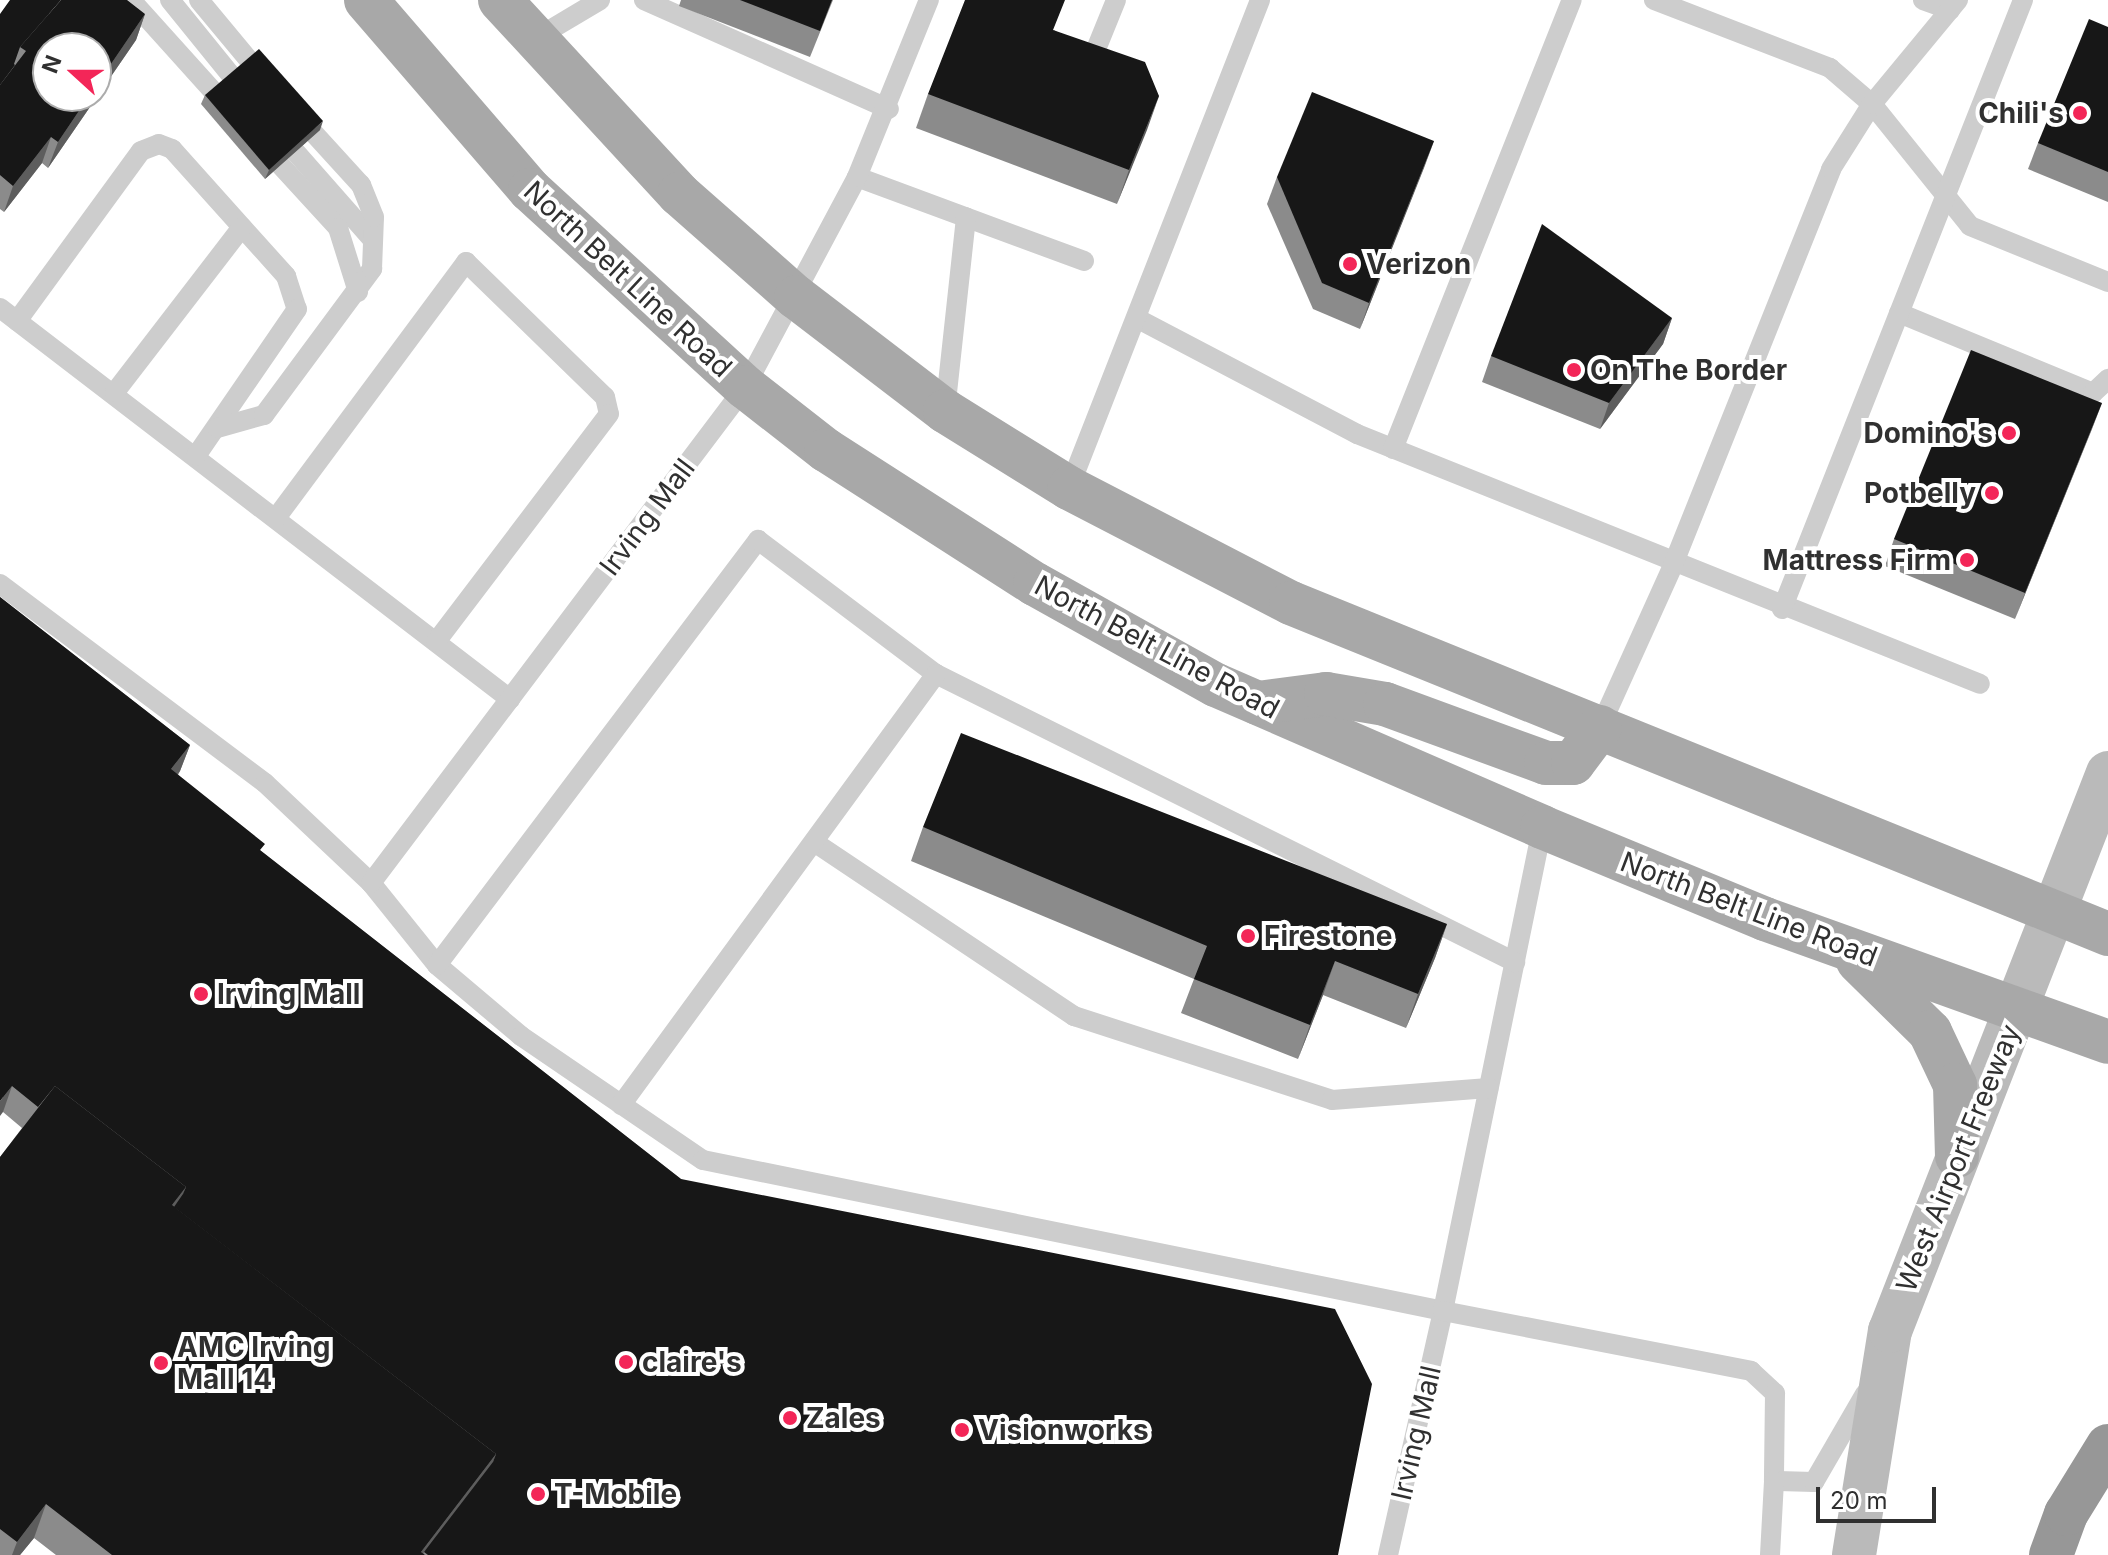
<!DOCTYPE html>
<html>
<head>
<meta charset="utf-8">
<style>
	body { margin:0 }
	#map { position:relative; width:2108px; height:1555px; overflow:hidden; background:#fff; font-family:Inter,sans-serif }
	div>[style] { position:absolute }
	.lane>* { height:20px; margin:-10px; padding:0 10px; transform-origin:10px; border-radius:10px; background:#cdcdcd }
	.secondary>* { height:44px; margin:-22px; padding:0 22px; transform-origin:22px; border-radius:22px; background:#bababa }
	.primary>* { height:44px; margin:-22px; padding:0 22px; transform-origin:22px; border-radius:22px; background:#a8a8a8 }
	.highway>* { height:44px; margin:-22px; padding:0 22px; transform-origin:22px; border-radius:22px; background:#979797 }
	.wall>* { inset:0; background:#8b8b8b }
	.shaded-wall>* { inset:0; background:#5d5d5d }
	.building>* { inset:0; background:#171717 }
	.dots>* { width:22px; height:22px; translate:-50% -50%; box-sizing:border-box; border:4px solid #fff; border-radius:50% }
	span { translate:-50% -50%; white-space:nowrap; text-align:center; line-height:1.15; -webkit-text-stroke:8px #fff; paint-order:stroke }
	.poi-label { font-size:28px; color:#303030; font-weight:700 }
	.right { translate:-100% -50%; text-align:right }
	.left { translate:0 -50%; text-align:left }
	.street-label { font-size:28px; color:#303030 }
	.north { position:absolute; left:32px; top:32px; width:80px; height:80px; box-sizing:border-box; background:#fff; border:2px solid #acacac; border-radius:50%; rotate:291deg; font-size:22px; font-weight:700; line-height:32px; text-align:center; color:#303030 }
	.north::after { content:''; display:block; margin:auto; width:28px; height:36px; background:#f32658; clip-path:polygon(50% 0,100% 100%,50% 72%,0 100%) }
	.scale { position:absolute; left:1816px; top:1487px; width:120px; height:36px; box-sizing:border-box; border:4px solid #303030; border-top:0; padding-left:10px; font-size:24px; line-height:28px; white-space:nowrap; color:#303030; -webkit-text-stroke:6px #fff; paint-order:stroke }
</style>
</head>
<body>
<div id="map">
	<div class="lane">
		<div style="left:131px;top:0;width:148px;rotate:48deg"></div>
		<div style="left:170px;top:0;width:122px;rotate:51deg"></div>
		<div style="left:199px;top:0;width:100px;rotate:50.3deg"></div>
		<div style="left:644px;top:0;width:268px;rotate:24deg"></div>
		<div style="left:1654px;top:0;width:189px;rotate:21.1deg"></div>
		<div style="left:1830px;top:68px;width:55px;rotate:40.6deg"></div>
		<div style="left:1872px;top:104px;width:156px;rotate:51.2deg"></div>
		<div style="left:1970px;top:226px;width:149px;rotate:22.1deg"></div>
		<div style="left:1923px;top:0;width:29px;rotate:20deg"></div>
		<div style="left:533px;top:40px;width:78px;rotate:-30.8deg"></div>
		<div style="left:1088px;top:69px;width:74px;rotate:-67.9deg"></div>
		<div style="left:278px;top:132px;width:144px;rotate:48.7deg"></div>
		<div style="left:262px;top:145px;width:113px;rotate:47.5deg"></div>
		<div style="left:338px;top:228px;width:67px;rotate:72.6deg"></div>
		<div style="left:857px;top:177px;width:242px;rotate:20.3deg"></div>
		<div style="left:0;top:308px;width:643px;rotate:37.48deg"></div>
		<div style="left:1899px;top:313px;width:210px;rotate:22.4deg"></div>
		<div style="left:2093px;top:393px;width:21px;rotate:-43deg"></div>
		<div style="left:1140px;top:320px;width:245px;rotate:27.7deg"></div>
		<div style="left:1357px;top:434px;width:671px;rotate:21.86deg"></div>
		<div style="left:17px;top:321px;width:210px;rotate:-53.9deg"></div>
		<div style="left:141px;top:151px;width:19px;rotate:-21deg"></div>
		<div style="left:159px;top:144px;width:14px;rotate:21deg"></div>
		<div style="left:172px;top:149px;width:171px;rotate:48.1deg"></div>
		<div style="left:286px;top:276px;width:35px;rotate:72deg"></div>
		<div style="left:297px;top:309px;width:178px;rotate:124.5deg"></div>
		<div style="left:115px;top:392px;width:208px;rotate:-52.4deg"></div>
		<div style="left:945px;top:411px;width:195px;rotate:-83.8deg"></div>
		<div style="left:217px;top:428px;width:49px;rotate:-15.5deg"></div>
		<div style="left:264px;top:415px;width:182px;rotate:-53.5deg"></div>
		<div style="left:372px;top:269px;width:52px;rotate:-87.8deg"></div>
		<div style="left:374px;top:217px;width:35px;rotate:-112deg"></div>
		<div style="left:361px;top:185px;width:93px;rotate:-132.4deg"></div>
		<div style="left:1393px;top:449px;width:483px;rotate:-68.3deg"></div>
		<div style="left:1069px;top:488px;width:524px;rotate:-68.62deg"></div>
		<div style="left:276px;top:518px;width:319px;rotate:-53.4deg"></div>
		<div style="left:466px;top:262px;width:194px;rotate:44.2deg"></div>
		<div style="left:605px;top:397px;width:17px;rotate:77deg"></div>
		<div style="left:609px;top:414px;width:286px;rotate:127.2deg"></div>
		<div style="left:0;top:584px;width:331px;rotate:36.9deg"></div>
		<div style="left:265px;top:783px;width:146px;rotate:43.3deg"></div>
		<div style="left:371px;top:883px;width:105px;rotate:51.2deg"></div>
		<div style="left:437px;top:965px;width:110px;rotate:40.2deg"></div>
		<div style="left:521px;top:1036px;width:220px;rotate:34.3deg"></div>
		<div style="left:703px;top:1160px;width:755px;rotate:11.53deg"></div>
		<div style="left:1443px;top:1311px;width:494px;rotate:-78.4deg"></div>
		<div style="left:1782px;top:609px;width:655px;rotate:-68.41deg"></div>
		<div style="left:1600px;top:727px;width:178px;rotate:-65.7deg"></div>
		<div style="left:1673px;top:565px;width:426px;rotate:-68.2deg"></div>
		<div style="left:1831px;top:169px;width:77px;rotate:-57.8deg"></div>
		<div style="left:1872px;top:104px;width:135px;rotate:-50.4deg"></div>
		<div style="left:814px;top:842px;width:313px;rotate:33.8deg"></div>
		<div style="left:1074px;top:1016px;width:271px;rotate:18deg"></div>
		<div style="left:1332px;top:1100px;width:157px;rotate:-4.4deg"></div>
		<div style="left:371px;top:883px;width:621px;rotate:-52.98deg"></div>
		<div style="left:745px;top:387px;width:238px;rotate:-61.9deg"></div>
		<div style="left:857px;top:177px;width:191px;rotate:-67.9deg"></div>
		<div style="left:437px;top:965px;width:533px;rotate:-52.94deg"></div>
		<div style="left:758px;top:540px;width:223px;rotate:37deg"></div>
		<div style="left:936px;top:674px;width:647px;rotate:26.45deg"></div>
		<div style="left:621px;top:1105px;width:534px;rotate:-53.84deg"></div>
		<div style="left:1388px;top:1555px;width:250px;rotate:-77.3deg"></div>
		<div style="left:1443px;top:1311px;width:314px;rotate:11deg"></div>
		<div style="left:1751px;top:1371px;width:33px;rotate:43deg"></div>
		<div style="left:1775px;top:1393px;width:88px;rotate:90.7deg"></div>
		<div style="left:1774px;top:1481px;width:40px;rotate:1.4deg"></div>
		<div style="left:1814px;top:1482px;width:102px;rotate:-59.9deg"></div>
		<div style="left:1770px;top:1555px;width:74px;rotate:-86.9deg"></div>
	</div>
	<div class="secondary">
		<div style="left:1854px;top:1555px;width:227px;rotate:-80.9deg"></div>
		<div style="left:1890px;top:1331px;width:599px;rotate:-68.66deg"></div>
	</div>
	<div class="primary">
		<div style="left:366px;top:0;width:251px;rotate:49.2deg"></div>
		<div style="left:530px;top:190px;width:292px;rotate:42.5deg"></div>
		<div style="left:745px;top:387px;width:103px;rotate:37.9deg"></div>
		<div style="left:826px;top:450px;width:248px;rotate:32.7deg"></div>
		<div style="left:1035px;top:584px;width:207px;rotate:29.2deg"></div>
		<div style="left:1216px;top:685px;width:356px;rotate:23.5deg"></div>
		<div style="left:1542px;top:827px;width:241px;rotate:22.4deg"></div>
		<div style="left:1765px;top:919px;width:364px;rotate:19.7deg"></div>
		<div style="left:500px;top:0;width:264px;rotate:47.3deg"></div>
		<div style="left:679px;top:194px;width:156px;rotate:41.4deg"></div>
		<div style="left:796px;top:297px;width:188px;rotate:37.4deg"></div>
		<div style="left:945px;top:411px;width:146px;rotate:31.8deg"></div>
		<div style="left:1069px;top:488px;width:250px;rotate:27.4deg"></div>
		<div style="left:1291px;top:603px;width:882px;rotate:22.05deg"></div>
		<div style="left:1258px;top:703px;width:69px;rotate:-7.5deg"></div>
		<div style="left:1326px;top:694px;width:60px;rotate:9.6deg"></div>
		<div style="left:1385px;top:704px;width:171px;rotate:20.1deg"></div>
		<div style="left:1546px;top:763px;width:27px"></div>
		<div style="left:1573px;top:763px;width:45px;rotate:-53.1deg"></div>
		<div style="left:1858px;top:961px;width:101px;rotate:44.6deg"></div>
		<div style="left:1930px;top:1032px;width:59px;rotate:64.7deg"></div>
		<div style="left:1955px;top:1085px;width:71px;rotate:88.4deg"></div>
	</div>
	<div class="highway">
		<div style="left:2051px;top:1555px;width:44px;rotate:-69.9deg"></div>
		<div style="left:2066px;top:1514px;width:80px;rotate:-58.3deg"></div>
	</div>
	<div class="wall">
		<div style="clip-path:polygon(681px 0,833px 0,810px 57px,679px 6px)"></div>
		<div style="clip-path:polygon(0 14px,145px 14px,136px 40px,48px 168px,42px 163px,4px 212px,0 209px)"></div>
		<div style="clip-path:polygon(2108px 27px,2108px 202px,2028px 169px,2038px 143px)"></div>
		<div style="clip-path:polygon(1054px 30px,1159px 96px,1117px 204px,916px 128px,928px 94px)"></div>
		<div style="clip-path:polygon(205px 95px,320px 130px,265px 179px,201px 104px)"></div>
		<div style="clip-path:polygon(1434px 141px,1360px 329px,1313px 309px,1267px 204px,1277px 177px)"></div>
		<div style="clip-path:polygon(1672px 318px,1663px 344px,1600px 429px,1482px 382px,1491px 356px)"></div>
		<div style="clip-path:polygon(2102px 403px,2015px 619px,1885px 566px,1894px 539px)"></div>
		<div style="clip-path:polygon(0 597px,190px 745px,180px 771px,178px 775px,262px 852px,681px 1179px,1338px 1555px,56px 1555px,34px 1538px,20px 1555px,0 1555px,0 1157px,22px 1128px,3px 1112px)"></div>
		<div style="clip-path:polygon(923px 827px,1447px 924px,1435px 958px,1406px 1028px,1323px 995px,1298px 1059px,1181px 1013px,1194px 979px,911px 861px)"></div>
	</div>
	<div class="shaded-wall">
		<div style="clip-path:polygon(145px 14px,136px 40px,48px 168px,58px 142px,89px 96px,96px 96px,96px 86px)"></div>
		<div style="clip-path:polygon(1159px 96px,1147px 130px,1117px 204px,1129px 170px)"></div>
		<div style="clip-path:polygon(323px 121px,320px 130px,265px 179px,269px 170px)"></div>
		<div style="clip-path:polygon(51px 137px,42px 163px,4px 212px,13px 186px)"></div>
		<div style="clip-path:polygon(1434px 141px,1424px 168px,1360px 329px,1369px 303px)"></div>
		<div style="clip-path:polygon(1672px 318px,1663px 344px,1600px 429px,1609px 403px)"></div>
		<div style="clip-path:polygon(2102px 403px,2092px 429px,2015px 619px,2025px 593px)"></div>
		<div style="clip-path:polygon(190px 745px,180px 771px,161px 796px,171px 769px)"></div>
		<div style="clip-path:polygon(1447px 924px,1435px 958px,1406px 1028px,1418px 994px)"></div>
		<div style="clip-path:polygon(1335px 961px,1323px 995px,1298px 1059px,1310px 1025px)"></div>
		<div style="clip-path:polygon(12px 1086px,3px 1112px,0 1116px,0 1101px)"></div>
		<div style="clip-path:polygon(186px 1187px,175px 1217px,172px 1205px)"></div>
		<div style="clip-path:polygon(496px 1454px,484px 1488px,424px 1552px,423px 1555px,421px 1552px)"></div>
		<div style="clip-path:polygon(46px 1504px,34px 1538px,20px 1555px,12px 1555px,17px 1542px)"></div>
	</div>
	<div class="building">
		<div style="clip-path:polygon(10px 0,61px 0,20px 47px,14px 64px,15px 65px,0 85px,0 14px)"></div>
		<div style="clip-path:polygon(61px 0,127px 0,145px 14px,96px 86px,96px 48px,48px 48px,48px 96px,89px 96px,58px 142px,51px 137px,13px 186px,0 175px,0 85px,26px 51px,20px 47px)"></div>
		<div style="clip-path:polygon(740px 0,832px 0,820px 31px)"></div>
		<div style="clip-path:polygon(965px 0,1065px 0,1053px 30px,1145px 62px,1159px 96px,1129px 170px,928px 94px)"></div>
		<div style="clip-path:polygon(2089px 19px,2108px 27px,2108px 172px,2038px 143px)"></div>
		<div style="clip-path:polygon(259px 49px,323px 121px,269px 170px,205px 95px)"></div>
		<div style="clip-path:polygon(1312px 92px,1434px 141px,1369px 303px,1322px 283px,1277px 177px)"></div>
		<div style="clip-path:polygon(1542px 224px,1672px 318px,1609px 403px,1491px 356px)"></div>
		<div style="clip-path:polygon(1971px 350px,2102px 403px,2025px 593px,1894px 539px)"></div>
		<div style="clip-path:polygon(0 597px,190px 745px,171px 769px,265px 844px,260px 850px,681px 1179px,1335px 1309px,1372px 1384px,1338px 1555px,428px 1555px,424px 1552px,493px 1462px,496px 1454px,174px 1207px,183px 1194px,186px 1187px,55px 1086px,38px 1107px,12px 1086px,0 1101px)"></div>
		<div style="clip-path:polygon(961px 733px,1447px 924px,1418px 994px,1335px 961px,1310px 1025px,1194px 979px,1207px 946px,923px 827px)"></div>
		<div style="clip-path:polygon(55px 1086px,186px 1187px,172px 1205px,496px 1454px,421px 1552px,425px 1555px,112px 1555px,46px 1504px,17px 1542px,0 1529px,0 1157px)"></div>
	</div>
	<div class="dots">
		<div style="left:2080px;top:113px;background:#f32658"></div>
		<div style="left:1350px;top:264px;background:#f32658"></div>
		<div style="left:1574px;top:370px;background:#f32658"></div>
		<div style="left:2009px;top:433px;background:#f32658"></div>
		<div style="left:1992px;top:493px;background:#f32658"></div>
		<div style="left:1967px;top:560px;background:#f32658"></div>
		<div style="left:1248px;top:936px;background:#f32658"></div>
		<div style="left:201px;top:994px;background:#f32658"></div>
		<div style="left:626px;top:1362px;background:#f32658"></div>
		<div style="left:161px;top:1363px;background:#f32658"></div>
		<div style="left:790px;top:1418px;background:#f32658"></div>
		<div style="left:962px;top:1430px;background:#f32658"></div>
		<div style="left:538px;top:1494px;background:#f32658"></div>
	</div>
	<div class="poi-label">
		<span class="right" style="left:2064px;top:113px">Chili's</span>
		<span class="left" style="left:1366px;top:264px">Verizon</span>
		<span class="left" style="left:1590px;top:370px">On The Border</span>
		<span class="right" style="left:1993px;top:433px">Domino's</span>
		<span class="right" style="left:1976px;top:493px">Potbelly</span>
		<span class="right" style="left:1951px;top:560px">Mattress Firm</span>
		<span class="left" style="left:1264px;top:936px">Firestone</span>
		<span class="left" style="left:217px;top:994px">Irving Mall</span>
		<span class="left" style="left:177px;top:1363px">AMC Irving<br>Mall 14</span>
		<span class="left" style="left:642px;top:1362px">claire's</span>
		<span class="left" style="left:806px;top:1418px">Zales</span>
		<span class="left" style="left:978px;top:1430px">Visionworks</span>
		<span class="left" style="left:554px;top:1494px">T-Mobile</span>
	</div>
	<div class="street-label">
		<span style="left:628px;top:279px;rotate:43deg">North Belt Line Road</span>
		<span style="left:647px;top:517px;rotate:-53deg">Irving Mall</span>
		<span style="left:1157px;top:647px;rotate:28deg">North Belt Line Road</span>
		<span style="left:1749px;top:909px;rotate:21deg">North Belt Line Road</span>
		<span style="left:1958px;top:1158px;rotate:-68deg">West Airport Freeway</span>
		<span style="left:1416px;top:1433px;rotate:-77deg">Irving Mall</span>
	</div>
	<div class="north">N</div>
	<div class="scale">20 m</div>
</div>
</body>
</html>
